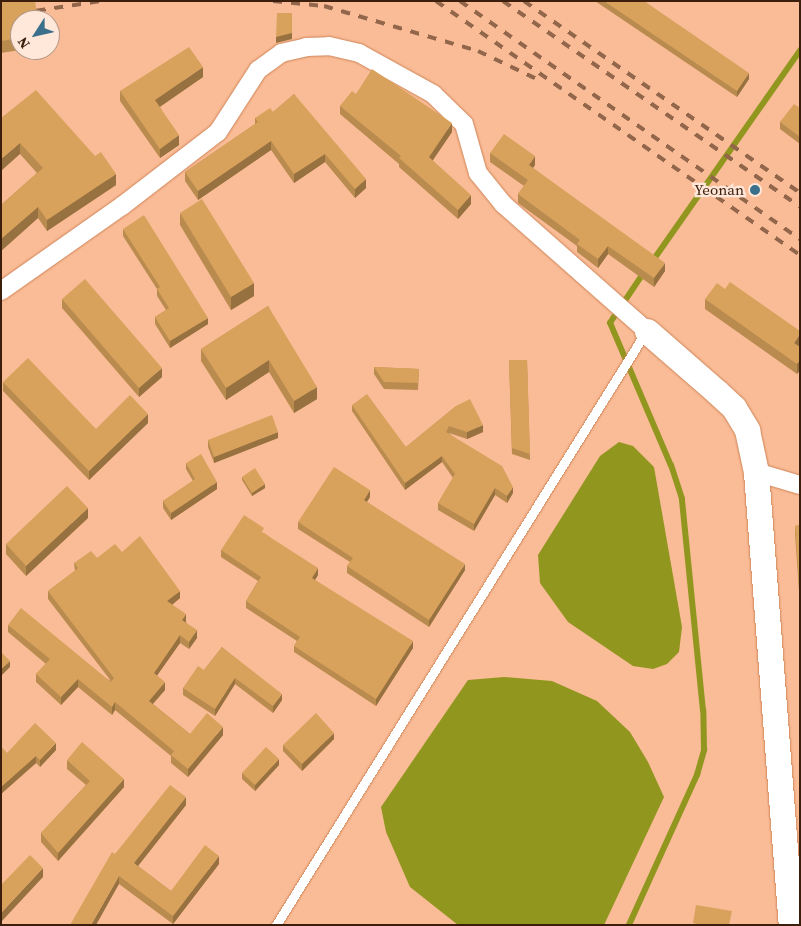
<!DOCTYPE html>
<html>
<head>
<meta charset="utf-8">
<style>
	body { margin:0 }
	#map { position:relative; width:801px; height:926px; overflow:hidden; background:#fabc97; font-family:"Source Serif 4",serif }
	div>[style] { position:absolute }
	.water>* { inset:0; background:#91961f }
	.stream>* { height:5.5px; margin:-2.75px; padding:0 2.75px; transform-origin:2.75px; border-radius:2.75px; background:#91961f }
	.roads { filter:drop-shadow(0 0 1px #ce8558) drop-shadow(0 0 1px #ce8558) }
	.lane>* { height:9px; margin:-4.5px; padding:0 4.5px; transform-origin:4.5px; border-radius:4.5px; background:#fff }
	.street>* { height:18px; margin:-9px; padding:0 9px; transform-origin:9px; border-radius:9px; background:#fff }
	.secondary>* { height:25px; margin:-12.5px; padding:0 12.5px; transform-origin:12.5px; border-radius:12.5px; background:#fff }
	.rail>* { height:4px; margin-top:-2px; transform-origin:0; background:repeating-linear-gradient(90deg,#92664b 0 9px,transparent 0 18px) }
	.wall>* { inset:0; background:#ba8b4f }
	.shaded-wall>* { inset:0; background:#977140 }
	.building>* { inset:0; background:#d8a25c }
	.dots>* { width:14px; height:14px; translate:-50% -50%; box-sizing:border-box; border:2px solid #ffe7d9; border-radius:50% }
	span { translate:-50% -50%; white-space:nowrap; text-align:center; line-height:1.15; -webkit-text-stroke:4.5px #ffe7d9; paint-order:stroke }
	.poi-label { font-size:15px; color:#3b1e0b }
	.right { translate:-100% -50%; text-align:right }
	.frame { position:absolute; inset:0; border:2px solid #3b1e0b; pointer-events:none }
	.north { position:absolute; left:10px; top:10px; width:50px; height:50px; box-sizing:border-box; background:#ffe7d9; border:1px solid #b19787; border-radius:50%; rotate:235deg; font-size:14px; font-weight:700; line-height:20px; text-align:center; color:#3b1e0b }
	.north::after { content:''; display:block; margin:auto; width:18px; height:22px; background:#3a708c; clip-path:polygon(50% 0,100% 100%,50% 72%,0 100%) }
</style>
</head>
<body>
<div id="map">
	<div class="water">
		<div style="clip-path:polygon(619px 442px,633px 446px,654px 467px,682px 627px,679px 652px,667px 664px,653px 669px,633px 666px,568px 622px,540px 583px,538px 555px,600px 456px)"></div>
		<div style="clip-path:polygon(504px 677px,552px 681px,597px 701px,630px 732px,648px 762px,664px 797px,604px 925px,458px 925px,410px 887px,386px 832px,381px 807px,468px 680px)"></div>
	</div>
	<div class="stream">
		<div style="left:652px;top:262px;width:258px;rotate:-55deg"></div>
		<div style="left:629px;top:925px;width:165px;rotate:-65.6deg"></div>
		<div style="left:697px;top:775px;width:26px;rotate:-74deg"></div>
		<div style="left:704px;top:750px;width:39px;rotate:-91deg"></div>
		<div style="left:703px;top:711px;width:213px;rotate:-95.7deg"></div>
		<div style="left:682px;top:499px;width:35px;rotate:-108deg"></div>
		<div style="left:671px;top:466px;width:155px;rotate:-113.1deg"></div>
		<div style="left:610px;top:323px;width:63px;rotate:-56.1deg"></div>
	</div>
	<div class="roads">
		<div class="lane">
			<div style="left:276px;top:925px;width:698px;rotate:-58.06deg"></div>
		</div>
		<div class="street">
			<div style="left:1px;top:291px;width:148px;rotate:-35.1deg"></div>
			<div style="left:122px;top:206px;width:121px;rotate:-37.6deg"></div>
			<div style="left:218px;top:132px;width:74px;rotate:-57.2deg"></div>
			<div style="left:258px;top:70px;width:29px;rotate:-36deg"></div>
			<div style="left:281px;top:53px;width:26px;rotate:-13deg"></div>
			<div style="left:306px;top:47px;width:23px;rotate:-2deg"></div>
			<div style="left:329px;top:46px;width:31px;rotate:13deg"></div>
			<div style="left:359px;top:53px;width:85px;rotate:29deg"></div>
			<div style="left:433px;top:94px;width:43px;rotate:44.1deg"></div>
			<div style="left:464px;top:124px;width:51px;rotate:74.1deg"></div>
			<div style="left:478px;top:173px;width:40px;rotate:51deg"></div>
			<div style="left:503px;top:204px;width:192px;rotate:41.4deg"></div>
			<div style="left:756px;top:472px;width:46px;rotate:16.5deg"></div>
		</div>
		<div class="secondary">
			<div style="left:647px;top:331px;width:93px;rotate:41.1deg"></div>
			<div style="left:717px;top:392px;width:23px;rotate:43deg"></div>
			<div style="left:734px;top:408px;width:26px;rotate:59deg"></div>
			<div style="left:747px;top:430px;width:43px;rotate:77.9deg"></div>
			<div style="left:756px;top:472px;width:454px;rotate:85.6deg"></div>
		</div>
	</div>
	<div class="rail">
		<div style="left:273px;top:1px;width:51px;rotate:5.6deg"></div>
		<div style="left:324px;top:6px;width:160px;rotate:16.3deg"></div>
		<div style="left:478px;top:51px;width:70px;rotate:25.5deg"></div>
		<div style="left:436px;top:1px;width:444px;rotate:34.9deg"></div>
		<div style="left:460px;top:1px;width:415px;rotate:35deg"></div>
		<div style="left:503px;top:1px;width:361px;rotate:34.7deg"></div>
		<div style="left:524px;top:1px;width:336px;rotate:34.8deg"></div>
		<div style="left:1px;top:16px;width:101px;rotate:-8.5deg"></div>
	</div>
	<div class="wall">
		<div style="clip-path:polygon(1px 1px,20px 20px,20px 50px,1px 53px)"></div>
		<div style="clip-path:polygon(595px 1px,644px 1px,749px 79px,737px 97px)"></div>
		<div style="clip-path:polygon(203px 77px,160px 107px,179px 145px,160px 158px,120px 101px,120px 91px)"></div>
		<div style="clip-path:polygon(294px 94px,366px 188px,355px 198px,325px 162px,294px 183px,271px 150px,198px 200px,185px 181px,185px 172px,255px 124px,255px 118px,273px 112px)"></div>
		<div style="clip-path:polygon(356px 94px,452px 132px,432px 160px,471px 204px,458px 219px,399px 167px,399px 164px,340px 114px,340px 106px)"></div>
		<div style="clip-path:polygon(800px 108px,800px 144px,780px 129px,780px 122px)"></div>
		<div style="clip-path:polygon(1px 118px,116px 185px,47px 231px,38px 218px,1px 251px,1px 205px,37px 173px,20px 154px)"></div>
		<div style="clip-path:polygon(490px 153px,535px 165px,533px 168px,665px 271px,654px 287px,608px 254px,598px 268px,577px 252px,577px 246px,518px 203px,518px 194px,524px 186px,490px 162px)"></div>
		<div style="clip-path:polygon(180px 213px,254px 296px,231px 310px,180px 225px)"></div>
		<div style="clip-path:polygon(123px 229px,208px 324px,170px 348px,155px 324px,155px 317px,166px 310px,157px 296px,157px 289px,123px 236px)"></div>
		<div style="clip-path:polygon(62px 299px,162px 377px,139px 397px,62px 308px)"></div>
		<div style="clip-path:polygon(705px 299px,800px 347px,800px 370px,797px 374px,705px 309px)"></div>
		<div style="clip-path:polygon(268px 306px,317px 399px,294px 413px,269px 372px,226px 400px,201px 361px,201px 349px)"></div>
		<div style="clip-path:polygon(509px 360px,527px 360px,530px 460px,512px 454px)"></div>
		<div style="clip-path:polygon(374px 367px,419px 369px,418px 390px,384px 389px,374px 374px)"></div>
		<div style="clip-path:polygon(3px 382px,96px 429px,148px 423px,89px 480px,3px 391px)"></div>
		<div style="clip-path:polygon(352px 405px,406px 447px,456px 406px,483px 432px,467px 439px,449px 433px,513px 493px,507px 503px,495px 495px,474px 531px,438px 510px,438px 503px,453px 478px,442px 462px,405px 490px,352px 411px)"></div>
		<div style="clip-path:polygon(278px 438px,214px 463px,208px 447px,208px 440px)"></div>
		<div style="clip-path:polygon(186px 463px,217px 489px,171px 520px,163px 508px,163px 501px,193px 481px,186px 469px)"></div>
		<div style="clip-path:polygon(242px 477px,265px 488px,252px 496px,242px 480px)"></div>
		<div style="clip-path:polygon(370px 497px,367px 502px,465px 570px,429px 627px,347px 573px,347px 566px,350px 562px,298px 529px,298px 522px)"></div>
		<div style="clip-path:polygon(88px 518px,26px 576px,6px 554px,6px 544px)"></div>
		<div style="clip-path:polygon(800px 525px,800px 605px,795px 534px,795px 526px)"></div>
		<div style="clip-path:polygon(264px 533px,318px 575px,315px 580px,413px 648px,376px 706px,294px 652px,294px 646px,297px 641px,246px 608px,246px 601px,258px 581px,221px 557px,221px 550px)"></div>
		<div style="clip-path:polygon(122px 552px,180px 598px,172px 605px,186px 622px,197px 638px,189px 649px,180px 643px,157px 675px,165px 690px,153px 704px,190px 734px,223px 735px,188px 777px,171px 763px,171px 756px,115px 710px,112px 715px,78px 687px,61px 705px,36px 682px,36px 674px,46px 664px,8px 632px,8px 625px,111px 681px,48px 599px,48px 591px,75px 571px,74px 563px)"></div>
		<div style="clip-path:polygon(222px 647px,282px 700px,273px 713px,235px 684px,215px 716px,183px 695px,183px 688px,204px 670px)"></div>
		<div style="clip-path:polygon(334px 739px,302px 771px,283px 751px,283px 745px)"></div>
		<div style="clip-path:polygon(1px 747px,7px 753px,56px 750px,40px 767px,36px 763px,1px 794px)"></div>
		<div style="clip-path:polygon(67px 760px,124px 787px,58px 861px,41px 842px,41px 833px,86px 785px,67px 769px)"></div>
		<div style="clip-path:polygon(279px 765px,255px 791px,242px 779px,242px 773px)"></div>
		<div style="clip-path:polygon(186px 805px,138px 866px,171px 891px,219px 864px,173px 924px,119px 884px,115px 854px)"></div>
	</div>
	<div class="shaded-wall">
		<div style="clip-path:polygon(292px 20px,292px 39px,276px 43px,276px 37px)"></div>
		<div style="clip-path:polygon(203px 67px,203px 77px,155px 110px,155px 100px)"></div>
		<div style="clip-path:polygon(749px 73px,749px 79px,737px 97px,737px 91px)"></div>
		<div style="clip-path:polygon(452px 123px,452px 132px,429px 166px,429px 157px)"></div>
		<div style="clip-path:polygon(179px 135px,179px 145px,160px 158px,160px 149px)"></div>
		<div style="clip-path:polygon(271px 141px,271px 150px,198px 200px,198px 191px)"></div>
		<div style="clip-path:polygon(20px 143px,20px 154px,1px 171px,1px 159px)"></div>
		<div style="clip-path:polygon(325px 154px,325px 162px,294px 183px,294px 174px)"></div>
		<div style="clip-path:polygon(535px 156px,535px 165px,529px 173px,529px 165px)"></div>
		<div style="clip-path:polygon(116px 174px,116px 185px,47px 231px,47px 220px)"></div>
		<div style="clip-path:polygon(366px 179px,366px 188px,355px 198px,355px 189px)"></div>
		<div style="clip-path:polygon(471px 195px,471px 204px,458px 219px,458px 210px)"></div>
		<div style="clip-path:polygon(38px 207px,38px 218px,1px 251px,1px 239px)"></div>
		<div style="clip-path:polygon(608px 246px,608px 254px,598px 268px,598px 259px)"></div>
		<div style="clip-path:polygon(665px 263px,665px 271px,654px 287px,654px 278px)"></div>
		<div style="clip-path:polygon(254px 283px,254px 296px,231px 310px,231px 297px)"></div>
		<div style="clip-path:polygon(208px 318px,208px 324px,170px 348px,170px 341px)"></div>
		<div style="clip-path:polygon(800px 334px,800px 344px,794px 353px,794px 343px)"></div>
		<div style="clip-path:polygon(269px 360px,269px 372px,226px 400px,226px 388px)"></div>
		<div style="clip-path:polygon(800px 360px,800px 370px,797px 374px,797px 364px)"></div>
		<div style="clip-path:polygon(162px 368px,162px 377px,139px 397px,139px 388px)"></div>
		<div style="clip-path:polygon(317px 387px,317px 399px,294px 413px,294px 401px)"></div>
		<div style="clip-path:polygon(148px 414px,148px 423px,89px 480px,89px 471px)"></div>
		<div style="clip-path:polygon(483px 425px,483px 432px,467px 439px,467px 432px)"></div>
		<div style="clip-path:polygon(278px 432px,278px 438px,214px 463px,214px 457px)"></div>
		<div style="clip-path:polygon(442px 456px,442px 462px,405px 490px,405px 483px)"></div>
		<div style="clip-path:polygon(217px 482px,217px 489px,171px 520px,171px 513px)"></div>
		<div style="clip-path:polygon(265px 484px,265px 488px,252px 496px,252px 493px)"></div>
		<div style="clip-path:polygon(513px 487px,513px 493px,507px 503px,507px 496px)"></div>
		<div style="clip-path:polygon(495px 488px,495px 495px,474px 531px,474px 524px)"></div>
		<div style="clip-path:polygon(370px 490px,370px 497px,364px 506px,364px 500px)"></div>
		<div style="clip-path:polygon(88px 508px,88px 518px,26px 576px,26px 566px)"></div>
		<div style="clip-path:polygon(465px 564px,465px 570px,429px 627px,429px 620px)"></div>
		<div style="clip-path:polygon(318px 568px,318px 575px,312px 585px,312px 578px)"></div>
		<div style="clip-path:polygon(180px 591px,180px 598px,167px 609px,167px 601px)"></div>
		<div style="clip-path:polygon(186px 614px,186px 622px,182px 627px,182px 620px)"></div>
		<div style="clip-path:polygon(197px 630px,197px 638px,189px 649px,189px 642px)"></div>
		<div style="clip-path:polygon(180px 635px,180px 643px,154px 680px,154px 673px)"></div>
		<div style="clip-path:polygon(413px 641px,413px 648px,376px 706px,376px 699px)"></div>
		<div style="clip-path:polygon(10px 661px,10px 667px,1px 676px,1px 669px)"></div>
		<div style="clip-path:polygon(235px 678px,235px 684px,215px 716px,215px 709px)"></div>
		<div style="clip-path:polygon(78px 679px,78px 687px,61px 705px,61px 697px)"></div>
		<div style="clip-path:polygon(165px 682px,165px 690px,149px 708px,149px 701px)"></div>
		<div style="clip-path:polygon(282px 694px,282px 700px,273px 713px,273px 706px)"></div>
		<div style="clip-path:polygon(115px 702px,115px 710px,112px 715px,112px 707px)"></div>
		<div style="clip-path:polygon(223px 727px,223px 735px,188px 777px,188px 769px)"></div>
		<div style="clip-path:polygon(334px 733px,334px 739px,302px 771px,302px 764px)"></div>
		<div style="clip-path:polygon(56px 743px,56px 750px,40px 767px,40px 760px)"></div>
		<div style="clip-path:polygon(36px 756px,36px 763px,1px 794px,1px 787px)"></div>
		<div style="clip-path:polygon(279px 759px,279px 765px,255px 791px,255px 785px)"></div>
		<div style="clip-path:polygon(124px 779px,124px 787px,58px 861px,58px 853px)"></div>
		<div style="clip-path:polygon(186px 797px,186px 805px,134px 871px,134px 863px)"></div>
		<div style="clip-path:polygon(219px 856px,219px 864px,173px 924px,173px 916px)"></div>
		<div style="clip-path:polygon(43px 868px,43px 877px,1px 922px,1px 913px)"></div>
		<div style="clip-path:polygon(119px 876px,119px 884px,96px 925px,91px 925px)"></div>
	</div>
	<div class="building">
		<div style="clip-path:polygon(1px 1px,35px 1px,38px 20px,20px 20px,20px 38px,1px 41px)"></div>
		<div style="clip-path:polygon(604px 1px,644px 1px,749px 73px,737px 91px)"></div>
		<div style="clip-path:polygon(277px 13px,292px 13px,292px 33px,276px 37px)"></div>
		<div style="clip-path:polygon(189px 47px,203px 67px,155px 100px,179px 135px,160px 149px,120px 91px)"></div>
		<div style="clip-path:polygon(372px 69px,452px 123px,429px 157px,471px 195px,458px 210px,399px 158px,401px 156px,340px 106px,352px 91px,356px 94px)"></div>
		<div style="clip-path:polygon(36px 90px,95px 156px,101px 152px,116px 174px,47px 220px,38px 207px,1px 239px,1px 205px,43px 168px,20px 143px,1px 159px,1px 118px)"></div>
		<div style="clip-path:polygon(294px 94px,366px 179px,355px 189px,325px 154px,294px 174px,271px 141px,198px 191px,185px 172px,258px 122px,255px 118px,270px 108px,273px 112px)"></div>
		<div style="clip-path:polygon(794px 104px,800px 108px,800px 137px,780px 122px)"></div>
		<div style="clip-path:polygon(504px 134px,535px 156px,529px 165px,665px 263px,654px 278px,608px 246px,598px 259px,577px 244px,580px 240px,518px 194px,528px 180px,490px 153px)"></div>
		<div style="clip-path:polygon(202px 199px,254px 283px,231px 297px,180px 213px)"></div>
		<div style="clip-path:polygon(144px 215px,208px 318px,170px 341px,155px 317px,169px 308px,157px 289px,160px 287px,123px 229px)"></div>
		<div style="clip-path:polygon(85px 279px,162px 368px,139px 388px,62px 299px)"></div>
		<div style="clip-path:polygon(730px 282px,800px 331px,800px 334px,794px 343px,800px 347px,800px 360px,797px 364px,705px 299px,717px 283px,725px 289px)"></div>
		<div style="clip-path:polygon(268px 306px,317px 387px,294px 401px,269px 360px,226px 388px,201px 349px)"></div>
		<div style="clip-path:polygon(28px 358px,96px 429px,130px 395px,148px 414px,89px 471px,3px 382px)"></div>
		<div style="clip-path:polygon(509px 360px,527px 360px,530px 454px,512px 448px)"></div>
		<div style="clip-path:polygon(374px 367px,419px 369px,418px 383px,384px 382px)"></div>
		<div style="clip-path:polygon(367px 394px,406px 447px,456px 406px,470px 399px,483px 425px,467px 432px,449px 426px,446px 432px,502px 466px,513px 487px,507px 496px,495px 488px,474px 524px,438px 503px,455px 474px,442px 456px,405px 483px,352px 405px)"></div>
		<div style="clip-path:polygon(272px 415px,278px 432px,214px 457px,208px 440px)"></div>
		<div style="clip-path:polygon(201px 454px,217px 482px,171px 513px,163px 501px,195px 479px,186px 463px)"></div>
		<div style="clip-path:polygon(334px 467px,370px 490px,364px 500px,465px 564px,429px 620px,347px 566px,353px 558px,298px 522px)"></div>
		<div style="clip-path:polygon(255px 468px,265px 484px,252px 493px,242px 477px)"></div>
		<div style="clip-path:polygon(67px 486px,88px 508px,26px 566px,6px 544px)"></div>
		<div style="clip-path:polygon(244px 515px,264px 528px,262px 532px,318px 568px,312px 578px,413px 641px,376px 699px,294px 646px,300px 637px,246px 601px,261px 577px,221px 550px)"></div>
		<div style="clip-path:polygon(800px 525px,800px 597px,795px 526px)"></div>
		<div style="clip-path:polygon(140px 536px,180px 591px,167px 601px,186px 614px,182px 620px,197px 630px,189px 642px,180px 635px,154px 673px,165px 682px,149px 701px,190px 734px,207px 713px,223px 727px,188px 769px,171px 755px,174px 751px,115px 702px,112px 707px,78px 679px,61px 697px,36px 674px,50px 659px,8px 625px,21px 608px,111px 682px,114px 678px,48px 591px,78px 568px,74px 563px,91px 551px,97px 558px,115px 544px,122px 552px)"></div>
		<div style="clip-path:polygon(222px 647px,282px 694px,273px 706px,235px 678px,215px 709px,183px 688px,198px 666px,204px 670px)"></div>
		<div style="clip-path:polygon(1px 652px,10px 661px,1px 669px)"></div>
		<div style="clip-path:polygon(316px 713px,334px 733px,302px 764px,283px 745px)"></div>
		<div style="clip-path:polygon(35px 723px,56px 743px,40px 760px,36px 756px,1px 787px,1px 747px,7px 753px)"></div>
		<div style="clip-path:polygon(82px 742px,124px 779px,58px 853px,41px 833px,90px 781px,67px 760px)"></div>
		<div style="clip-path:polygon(266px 747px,279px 759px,255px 785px,242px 773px)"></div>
		<div style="clip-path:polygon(170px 785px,186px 797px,134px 863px,171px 891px,205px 845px,219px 856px,173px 916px,119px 876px,91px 925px,70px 925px,112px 852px,115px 854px)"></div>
		<div style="clip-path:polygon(30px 855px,43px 868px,1px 913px,1px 885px)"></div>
		<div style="clip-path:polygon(696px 905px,732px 911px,729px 925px,701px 925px,693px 923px)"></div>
	</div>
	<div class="dots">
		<div style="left:755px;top:190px;background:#3a708c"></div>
	</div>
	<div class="poi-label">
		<span class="right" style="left:744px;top:190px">Yeonan</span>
	</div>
	<div class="frame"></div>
	<div class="north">N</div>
</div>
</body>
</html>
